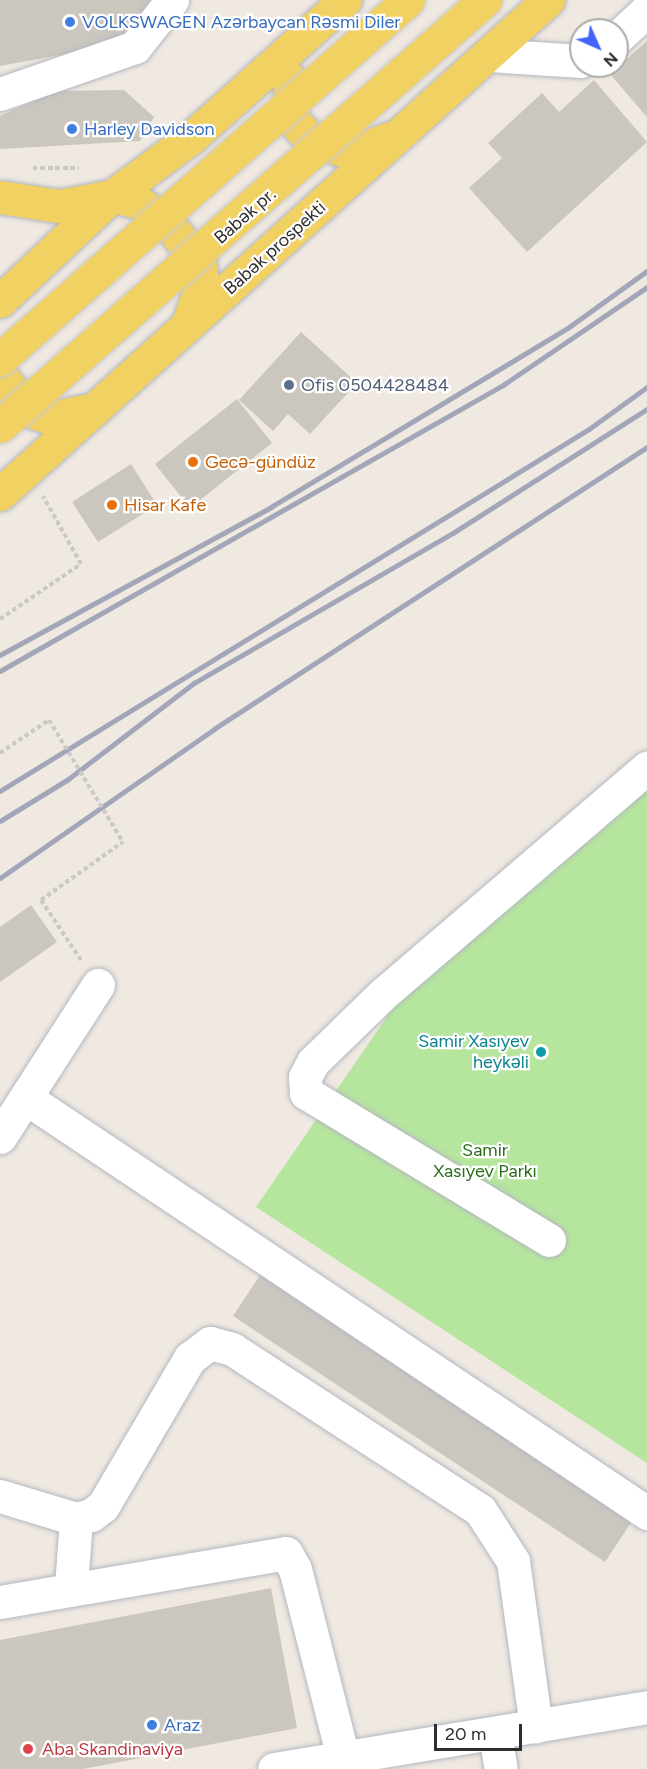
<!DOCTYPE html>
<html>
<head>
<meta charset="utf-8">
<style>
	body { margin:0 }
	#map { position:relative; width:647px; height:1769px; overflow:hidden; background:#efe9e1; font-family:Figtree,sans-serif }
	div>[style] { position:absolute }
	.green>* { inset:0; background:#b6e59e }
	.building>* { inset:0; background:#cbc7bf }
	.path>* { height:4px; margin-top:-2px; transform-origin:0; background:repeating-linear-gradient(90deg,#c9c9c9 0 4.5px,transparent 0 7.5px) }
	.roads { filter:drop-shadow(0 0 2px #b4b7c1) drop-shadow(0 0 2px #b4b7c1) }
	.minor>* { height:33px; margin:-16.5px; padding:0 16.5px; transform-origin:16.5px; border-radius:16.5px; background:#fff }
	.major>* { height:33px; margin:-16.5px; padding:0 16.5px; transform-origin:16.5px; border-radius:16.5px; background:#f2d163 }
	.rail>* { height:4.5px; margin:-2.25px; padding:0 2.25px; transform-origin:2.25px; border-radius:2.25px; background:#a3a6b8 }
	.path-bridge>* { height:4px; margin-top:-2px; transform-origin:0; background:repeating-linear-gradient(90deg,#c9c9c9 0 4.5px,transparent 0 7.5px) }
	.bridges { filter:drop-shadow(0 0 2px #c9c9c9) drop-shadow(0 0 2px #c9c9c9) }
	.major-bridge>* { height:33px; margin:-16.5px; padding:0 16.5px; transform-origin:16.5px; border-radius:16.5px; background:#f2d163 }
	.dots>* { width:16px; height:16px; translate:-50% -50%; box-sizing:border-box; border:3px solid #fff; border-radius:50% }
	span { translate:-50% -50%; white-space:nowrap; text-align:center; line-height:1.15; -webkit-text-stroke:4.5px #fff; paint-order:stroke }
	.shop-label { font-size:18px; color:#366cbe }
	.left { translate:0 -50%; text-align:left }
	.street-label { font-size:18px; color:#2e2e2e }
	.service-label { font-size:18px; color:#4e5e75 }
	.food-label { font-size:18px; color:#c56008 }
	.culture-label { font-size:18px; color:#0d838f }
	.right { translate:-100% -50%; text-align:right }
	.park-label { font-size:18px; color:#2c6e1b }
	.health-label { font-size:18px; color:#be3a42 }
	.north { position:absolute; left:569px; top:18px; width:60px; height:60px; box-sizing:border-box; background:#fff; border:2px solid #ababab; border-radius:50%; rotate:135deg; font-size:16px; font-weight:700; line-height:24px; text-align:center; color:#2e2e2e }
	.north::after { content:''; display:block; margin:auto; width:21px; height:27px; background:#4264fb; clip-path:polygon(50% 0,100% 100%,50% 72%,0 100%) }
	.scale { position:absolute; left:434px; top:1724px; width:88px; height:27px; box-sizing:border-box; border:3px solid #2e2e2e; border-top:0; padding-left:8px; font-size:18px; line-height:21px; white-space:nowrap; color:#2e2e2e; -webkit-text-stroke:4px #fff; paint-order:stroke }
</style>
</head>
<body>
<div id="map">
	<div class="green">
		<div style="clip-path:polygon(647px 788px,647px 1463px,256px 1207px,395px 1005px)"></div>
	</div>
	<div class="building">
		<div style="clip-path:polygon(0 0,156px 0,125px 43px,0 66px)"></div>
		<div style="clip-path:polygon(647px 41px,647px 117px,610px 74px)"></div>
		<div style="clip-path:polygon(594px 80px,647px 142px,527px 252px,469px 188px,502px 158px,488px 143px,542px 93px,559px 112px)"></div>
		<div style="clip-path:polygon(124px 90px,154px 117px,140px 141px,0 149px,0 116px,56px 91px)"></div>
		<div style="clip-path:polygon(301px 332px,357px 383px,310px 434px,288px 414px,273px 431px,239px 400px)"></div>
		<div style="clip-path:polygon(237px 399px,272px 443px,190px 508px,155px 464px)"></div>
		<div style="clip-path:polygon(131px 464px,157px 505px,98px 542px,72px 502px)"></div>
		<div style="clip-path:polygon(31px 905px,57px 942px,0 982px,0 927px)"></div>
		<div style="clip-path:polygon(266px 1266px,638px 1512px,605px 1562px,233px 1316px)"></div>
		<div style="clip-path:polygon(271px 1588px,297px 1728px,83px 1769px,0 1769px,0 1640px)"></div>
	</div>
	<div class="path">
		<div style="left:33px;top:168px;width:46px"></div>
		<div style="left:0;top:619px;width:98px;rotate:-34.2deg"></div>
		<div style="left:81px;top:564px;width:78px;rotate:-119.2deg"></div>
		<div style="left:0;top:753px;width:59px;rotate:-34deg"></div>
		<div style="left:81px;top:960px;width:72px;rotate:-123.7deg"></div>
		<div style="left:41px;top:900px;width:100px;rotate:-35.3deg"></div>
	</div>
	<div class="roads">
		<div class="minor">
			<div style="left:617px;top:38px;width:41px;rotate:-43deg"></div>
			<div style="left:489px;top:55px;width:92px;rotate:3.7deg"></div>
			<div style="left:0;top:94px;width:143px;rotate:-19.2deg"></div>
			<div style="left:135px;top:47px;width:60px;rotate:-51.8deg"></div>
			<div style="left:26px;top:1098px;width:747px;rotate:33.75deg"></div>
			<div style="left:0;top:1137px;width:181px;rotate:-57.2deg"></div>
			<div style="left:549px;top:1240px;width:284px;rotate:-148.8deg"></div>
			<div style="left:306px;top:1093px;width:16px;rotate:-94deg"></div>
			<div style="left:305px;top:1077px;width:17px;rotate:-62deg"></div>
			<div style="left:313px;top:1062px;width:98px;rotate:-44.2deg"></div>
			<div style="left:383px;top:994px;width:348px;rotate:-40.6deg"></div>
			<div style="left:0;top:1496px;width:79px;rotate:16.8deg"></div>
			<div style="left:76px;top:1519px;width:16px;rotate:-15deg"></div>
			<div style="left:91px;top:1515px;width:15px;rotate:-37deg"></div>
			<div style="left:103px;top:1506px;width:172px;rotate:-59.6deg"></div>
			<div style="left:190px;top:1358px;width:25px;rotate:-37deg"></div>
			<div style="left:210px;top:1343px;width:23px;rotate:15deg"></div>
			<div style="left:232px;top:1349px;width:296px;rotate:33deg"></div>
			<div style="left:480px;top:1510px;width:61px;rotate:57.1deg"></div>
			<div style="left:513px;top:1561px;width:167px;rotate:82.1deg"></div>
			<div style="left:71px;top:1586px;width:67px;rotate:-85.7deg"></div>
			<div style="left:0;top:1602px;width:290px;rotate:-9.7deg"></div>
			<div style="left:286px;top:1553px;width:18px;rotate:61deg"></div>
			<div style="left:295px;top:1569px;width:195px;rotate:75.7deg"></div>
			<div style="left:495px;top:1733px;width:36px;rotate:81deg"></div>
			<div style="left:274px;top:1769px;width:378px;rotate:-9.4deg"></div>
		</div>
		<div class="major">
			<div style="left:289px;top:78px;width:41px;rotate:85.8deg"></div>
			<div style="left:292px;top:119px;width:24px;rotate:48deg"></div>
			<div style="left:308px;top:137px;width:44px;rotate:21.3deg"></div>
			<div style="left:349px;top:153px;width:44px;rotate:-20.1deg"></div>
			<div style="left:0;top:197px;width:60px;rotate:8.7deg"></div>
			<div style="left:59px;top:206px;width:54px;rotate:-10.7deg"></div>
			<div style="left:112px;top:196px;width:27px;rotate:13deg"></div>
			<div style="left:138px;top:202px;width:34px;rotate:34deg"></div>
			<div style="left:166px;top:221px;width:54px;rotate:51deg"></div>
			<div style="left:200px;top:263px;width:19px;rotate:84deg"></div>
			<div style="left:202px;top:282px;width:44px;rotate:108.4deg"></div>
			<div style="left:0;top:301px;width:154px;rotate:-43.2deg"></div>
			<div style="left:112px;top:196px;width:101px;rotate:-36.5deg"></div>
			<div style="left:193px;top:136px;width:204px;rotate:-41.8deg"></div>
			<div style="left:0;top:375px;width:45px;rotate:51.3deg"></div>
			<div style="left:28px;top:410px;width:23px;rotate:20deg"></div>
			<div style="left:50px;top:418px;width:46px;rotate:-11.3deg"></div>
			<div style="left:0;top:494px;width:738px;rotate:-42.03deg"></div>
		</div>
	</div>
	<div class="rail">
		<div style="left:0;top:655px;width:309px;rotate:-28.6deg"></div>
		<div style="left:271px;top:507px;width:348px;rotate:-31.1deg"></div>
		<div style="left:569px;top:327px;width:96px;rotate:-35.7deg"></div>
		<div style="left:0;top:671px;width:579px;rotate:-29.62deg"></div>
		<div style="left:503px;top:385px;width:174px;rotate:-34.2deg"></div>
		<div style="left:0;top:791px;width:691px;rotate:-31.57deg"></div>
		<div style="left:589px;top:429px;width:72px;rotate:-35.9deg"></div>
		<div style="left:0;top:821px;width:79px;rotate:-31.5deg"></div>
		<div style="left:67px;top:780px;width:160px;rotate:-37.4deg"></div>
		<div style="left:194px;top:683px;width:299px;rotate:-30.1deg"></div>
		<div style="left:453px;top:533px;width:230px;rotate:-32.6deg"></div>
		<div style="left:0;top:878px;width:261px;rotate:-34.8deg"></div>
		<div style="left:214px;top:729px;width:517px;rotate:-33.07deg"></div>
	</div>
	<div class="path-bridge">
		<div style="left:49px;top:720px;width:143px;rotate:58.8deg"></div>
	</div>
	<div class="bridges">
		<div class="major-bridge">
			<div style="left:0;top:359px;width:543px;rotate:-41.34deg"></div>
			<div style="left:0;top:426px;width:646px;rotate:-41.29deg"></div>
		</div>
	</div>
	<div class="dots">
		<div style="left:70px;top:22px;background:#3f7fe0"></div>
		<div style="left:72px;top:129px;background:#3f7fe0"></div>
		<div style="left:289px;top:385px;background:#5c6f8a"></div>
		<div style="left:193px;top:462px;background:#e8710a"></div>
		<div style="left:112px;top:505px;background:#e8710a"></div>
		<div style="left:541px;top:1052px;background:#0f9aa8"></div>
		<div style="left:152px;top:1725px;background:#3f7fe0"></div>
		<div style="left:28px;top:1749px;background:#e0444e"></div>
	</div>
	<div class="shop-label">
		<span class="left" style="left:82px;top:22px">VOLKSWAGEN Azərbaycan Rəsmi Diler</span>
		<span class="left" style="left:84px;top:129px">Harley Davidson</span>
		<span class="left" style="left:164px;top:1725px">Araz</span>
	</div>
	<div class="street-label">
		<span style="left:245px;top:216px;rotate:-41deg">Babək pr.</span>
		<span style="left:275px;top:248px;rotate:-42deg">Babək prospekti</span>
	</div>
	<div class="service-label">
		<span class="left" style="left:301px;top:385px">Ofis 0504428484</span>
	</div>
	<div class="food-label">
		<span class="left" style="left:205px;top:462px">Gecə-gündüz</span>
		<span class="left" style="left:124px;top:505px">Hisar Kafe</span>
	</div>
	<div class="culture-label">
		<span class="right" style="left:529px;top:1052px">Samir Xasıyev<br>heykəli</span>
	</div>
	<div class="park-label">
		<span style="left:485px;top:1161px">Samir<br>Xasıyev Parkı</span>
	</div>
	<div class="health-label">
		<span class="left" style="left:42px;top:1749px">Aba Skandinaviya</span>
	</div>
	<div class="north">N</div>
	<div class="scale">20 m</div>
</div>
</body>
</html>
